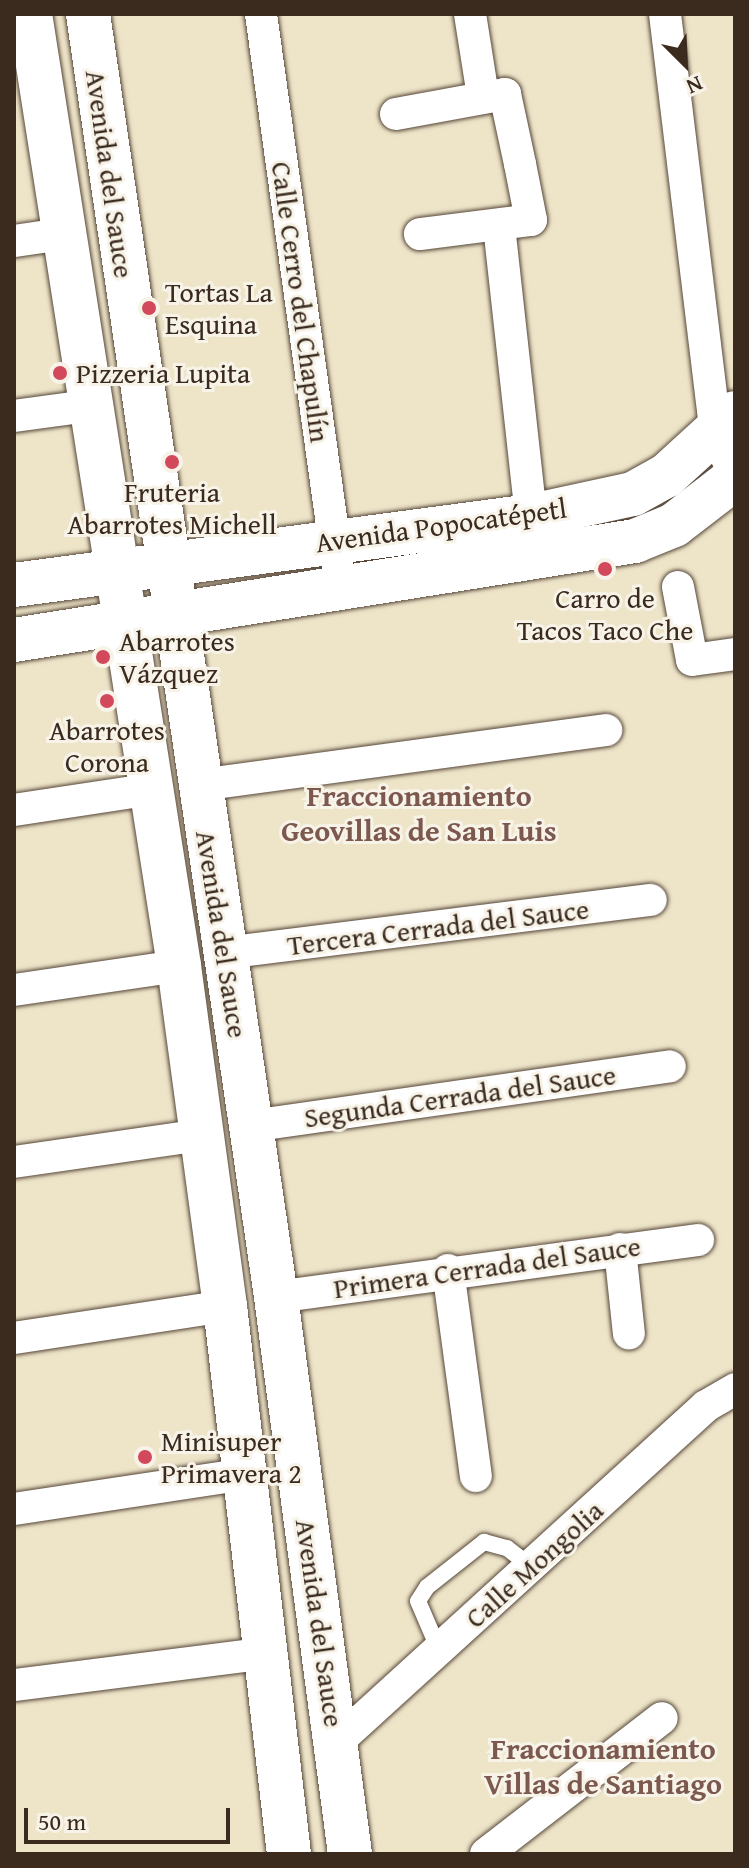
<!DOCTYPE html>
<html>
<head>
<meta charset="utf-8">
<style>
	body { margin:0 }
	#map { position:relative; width:749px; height:1868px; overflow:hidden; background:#eee5c9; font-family:"Gentium Book Plus",serif }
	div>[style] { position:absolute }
	.roads { filter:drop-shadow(0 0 2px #564638) drop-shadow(0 0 2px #564638) }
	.lane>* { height:16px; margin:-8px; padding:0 8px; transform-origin:8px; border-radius:8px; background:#fff }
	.street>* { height:32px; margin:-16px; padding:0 16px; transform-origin:16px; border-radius:16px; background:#fff }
	.secondary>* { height:44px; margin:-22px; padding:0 22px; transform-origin:22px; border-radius:22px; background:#fff }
	.dots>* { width:22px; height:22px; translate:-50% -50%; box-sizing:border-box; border:4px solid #f7f3e8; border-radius:50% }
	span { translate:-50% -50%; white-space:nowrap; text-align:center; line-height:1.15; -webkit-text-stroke:6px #f7f3e8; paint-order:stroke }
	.street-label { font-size:28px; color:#3b2a1e }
	.poi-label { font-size:28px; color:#3b2a1e }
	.left { translate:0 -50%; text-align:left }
	.neighbourhood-label { font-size:30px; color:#7c584e; font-weight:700 }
	.frame { position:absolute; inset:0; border:16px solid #3b2a1e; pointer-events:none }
	.north { position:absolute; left:645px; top:24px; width:80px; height:80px; -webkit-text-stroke:6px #f7f3e8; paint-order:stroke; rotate:156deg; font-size:22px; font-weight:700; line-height:32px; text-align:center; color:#3b2a1e }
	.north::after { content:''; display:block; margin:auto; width:28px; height:36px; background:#3b2a1e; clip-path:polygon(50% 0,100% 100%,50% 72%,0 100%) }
	.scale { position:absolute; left:24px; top:1808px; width:206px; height:36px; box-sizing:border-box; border:4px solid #3b2a1e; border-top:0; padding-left:10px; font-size:24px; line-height:28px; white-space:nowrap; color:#3b2a1e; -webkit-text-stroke:6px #f7f3e8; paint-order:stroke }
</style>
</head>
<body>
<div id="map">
	<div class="roads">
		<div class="lane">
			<div style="left:439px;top:1650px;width:53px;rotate:-113.2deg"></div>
			<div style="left:418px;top:1601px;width:17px;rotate:-57deg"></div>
			<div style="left:427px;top:1587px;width:73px;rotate:-38.3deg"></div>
			<div style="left:484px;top:1542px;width:24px;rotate:15deg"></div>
			<div style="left:507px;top:1548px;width:29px;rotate:38deg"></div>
		</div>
		<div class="street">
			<div style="left:261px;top:14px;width:582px;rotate:82.09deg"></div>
			<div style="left:470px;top:14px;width:83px;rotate:81deg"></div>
			<div style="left:665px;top:14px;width:419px;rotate:83.1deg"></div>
			<div style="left:715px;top:430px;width:51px;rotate:66.9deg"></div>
			<div style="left:396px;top:114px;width:111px;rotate:-10.4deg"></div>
			<div style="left:505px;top:94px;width:72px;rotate:77.9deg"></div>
			<div style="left:520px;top:164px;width:57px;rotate:78.9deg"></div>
			<div style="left:531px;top:220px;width:112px;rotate:172.8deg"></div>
			<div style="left:499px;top:226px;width:292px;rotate:83.7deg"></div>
			<div style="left:14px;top:241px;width:49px;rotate:-8.3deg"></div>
			<div style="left:14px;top:416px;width:74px;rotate:-7.8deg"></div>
			<div style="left:678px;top:587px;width:74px;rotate:79.1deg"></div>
			<div style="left:692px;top:660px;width:43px;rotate:-7.9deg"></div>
			<div style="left:200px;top:785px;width:410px;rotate:-7.7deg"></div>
			<div style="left:14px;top:810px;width:141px;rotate:-8.6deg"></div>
			<div style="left:225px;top:953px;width:429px;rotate:-7.1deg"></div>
			<div style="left:14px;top:990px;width:167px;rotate:-8.3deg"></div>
			<div style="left:251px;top:1126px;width:423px;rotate:-8.1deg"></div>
			<div style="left:14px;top:1162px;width:189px;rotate:-8.2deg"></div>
			<div style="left:620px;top:1249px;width:85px;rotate:84deg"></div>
			<div style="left:448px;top:1270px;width:208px;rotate:82.3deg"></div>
			<div style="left:276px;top:1297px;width:426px;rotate:-7.7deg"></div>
			<div style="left:14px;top:1338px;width:213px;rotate:-8.6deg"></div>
			<div style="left:14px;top:1509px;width:235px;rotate:-8.6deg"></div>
			<div style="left:14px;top:1685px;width:255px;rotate:-7.2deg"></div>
			<div style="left:336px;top:1743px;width:500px;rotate:-42.33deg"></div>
			<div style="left:706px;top:1406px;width:34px;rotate:-30deg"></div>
			<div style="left:486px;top:1854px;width:222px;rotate:-37.7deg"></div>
		</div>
		<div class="secondary">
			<div style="left:30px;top:14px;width:964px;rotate:81.1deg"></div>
			<div style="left:179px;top:966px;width:343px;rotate:82.3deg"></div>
			<div style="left:225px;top:1306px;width:552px;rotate:83.34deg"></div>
			<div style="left:88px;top:14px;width:1297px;rotate:81.66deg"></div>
			<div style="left:276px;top:1297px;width:562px;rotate:82.43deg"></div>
			<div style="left:14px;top:585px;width:522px;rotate:-7.6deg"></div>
			<div style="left:531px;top:516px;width:104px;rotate:-12.2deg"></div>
			<div style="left:633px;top:494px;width:38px;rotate:-29deg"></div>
			<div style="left:666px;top:476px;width:93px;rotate:-42.4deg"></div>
			<div style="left:14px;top:640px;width:629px;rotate:-9.06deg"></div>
			<div style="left:635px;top:541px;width:42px;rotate:-22.3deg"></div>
			<div style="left:674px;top:525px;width:77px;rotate:-37.6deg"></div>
		</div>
	</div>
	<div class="dots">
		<div style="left:149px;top:308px;background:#d1495b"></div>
		<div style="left:60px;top:373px;background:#d1495b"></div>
		<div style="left:172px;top:462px;background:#d1495b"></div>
		<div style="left:605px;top:569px;background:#d1495b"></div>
		<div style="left:103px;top:657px;background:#d1495b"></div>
		<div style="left:107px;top:701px;background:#d1495b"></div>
		<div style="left:145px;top:1457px;background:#d1495b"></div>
	</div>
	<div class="street-label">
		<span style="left:110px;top:174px;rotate:82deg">Avenida del Sauce</span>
		<span style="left:301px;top:302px;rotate:82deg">Calle Cerro del Chapulín</span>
		<span style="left:441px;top:525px;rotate:-8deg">Avenida Popocatépetl</span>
		<span style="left:438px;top:927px;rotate:-7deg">Tercera Cerrada del Sauce</span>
		<span style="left:222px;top:934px;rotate:81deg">Avenida del Sauce</span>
		<span style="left:460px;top:1096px;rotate:-8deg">Segunda Cerrada del Sauce</span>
		<span style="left:487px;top:1267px;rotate:-8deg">Primera Cerrada del Sauce</span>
		<span style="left:534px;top:1564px;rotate:-42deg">Calle Mongolia</span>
		<span style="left:320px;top:1623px;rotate:82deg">Avenida del Sauce</span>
	</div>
	<div class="poi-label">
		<span class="left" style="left:165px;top:308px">Tortas La<br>Esquina</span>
		<span class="left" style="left:76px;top:373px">Pizzeria Lupita</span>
		<span style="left:172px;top:508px">Fruteria<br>Abarrotes Michell</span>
		<span style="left:605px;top:614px">Carro de<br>Tacos Taco Che</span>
		<span class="left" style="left:119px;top:657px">Abarrotes<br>Vázquez</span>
		<span style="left:107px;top:746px">Abarrotes<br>Corona</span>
		<span class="left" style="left:161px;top:1457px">Minisuper<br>Primavera 2</span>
	</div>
	<div class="neighbourhood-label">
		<span style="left:419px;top:812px">Fraccionamiento<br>Geovillas de San Luis</span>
		<span style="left:603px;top:1765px">Fraccionamiento<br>Villas de Santiago</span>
	</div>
	<div class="frame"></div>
	<div class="north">N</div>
	<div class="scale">50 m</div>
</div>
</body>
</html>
